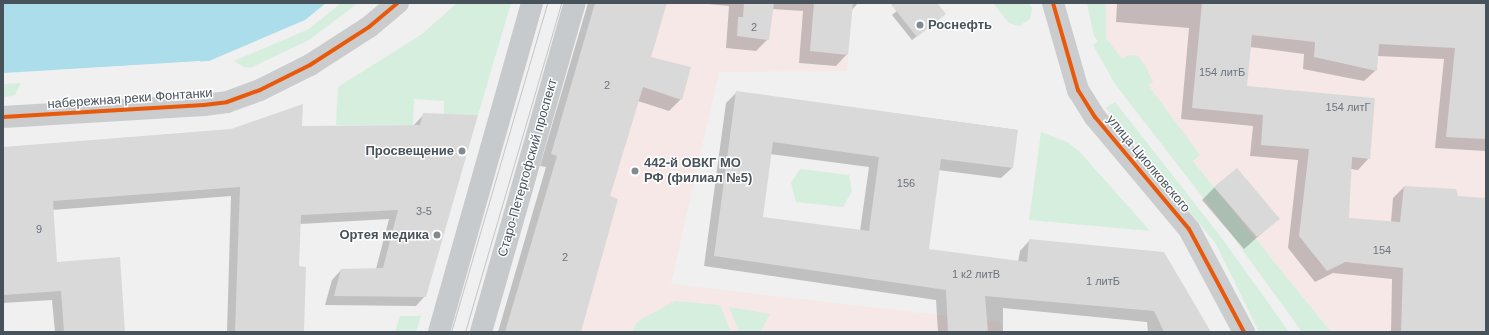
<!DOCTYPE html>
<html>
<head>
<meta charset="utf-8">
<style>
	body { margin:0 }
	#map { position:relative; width:1489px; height:335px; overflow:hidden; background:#f0f0f0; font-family:Helvetica,sans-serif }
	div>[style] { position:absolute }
	.medical>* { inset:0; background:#f6e8e7 }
	.green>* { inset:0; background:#d5eede }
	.water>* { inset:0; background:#abdeea }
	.pier>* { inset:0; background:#f0f0f0 }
	.shadow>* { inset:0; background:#0003 }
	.building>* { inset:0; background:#d9d9da }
	.minor>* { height:22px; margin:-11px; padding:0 11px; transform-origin:11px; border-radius:11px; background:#caccce }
	.tertiary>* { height:22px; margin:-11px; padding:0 11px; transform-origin:11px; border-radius:11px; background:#caccce }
	.primary>* { height:22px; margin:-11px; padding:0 11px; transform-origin:11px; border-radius:11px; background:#c6cacc }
	.tram>* { height:1px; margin:-0.5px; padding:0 0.5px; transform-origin:0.5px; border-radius:0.5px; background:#c5c6c8 }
	.cycleway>* { height:4px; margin:-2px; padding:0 2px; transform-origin:2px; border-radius:2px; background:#e8590c }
	.dots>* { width:11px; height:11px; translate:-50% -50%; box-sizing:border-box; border:2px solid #fff; border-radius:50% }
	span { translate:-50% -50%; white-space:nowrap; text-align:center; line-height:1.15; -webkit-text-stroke:3px #fff; paint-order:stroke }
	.number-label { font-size:11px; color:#6d747c }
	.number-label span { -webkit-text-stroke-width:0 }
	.poi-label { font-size:13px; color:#48525b; font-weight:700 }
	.left { translate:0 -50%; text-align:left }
	.right { translate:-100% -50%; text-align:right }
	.street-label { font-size:13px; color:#48525b }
	.frame { position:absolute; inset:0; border:4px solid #48525b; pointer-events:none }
</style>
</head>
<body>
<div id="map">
	<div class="medical">
		<div style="clip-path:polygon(595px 3px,859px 3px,853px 4px,847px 71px,719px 72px,671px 284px,999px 322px,1004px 332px,505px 332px,576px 161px,551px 154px)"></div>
		<div style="clip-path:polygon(1087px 3px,1460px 3px,1447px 137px,1486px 139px,1486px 332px,1331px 332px,1098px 42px,1094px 36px)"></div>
	</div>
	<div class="green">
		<div style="clip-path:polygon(341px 3px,358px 3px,309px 40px,250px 68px,244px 67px,234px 61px,309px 29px)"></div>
		<div style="clip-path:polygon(457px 3px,511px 3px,478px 115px,444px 114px,444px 101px,414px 99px,413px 125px,336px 125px,338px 87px,422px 34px)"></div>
		<div style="clip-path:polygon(993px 3px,1029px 3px,1032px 8px,1030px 19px,1019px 26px,1009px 23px)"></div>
		<div style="clip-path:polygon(1087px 3px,1106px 3px,1106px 38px,1122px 59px,1129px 55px,1138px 56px,1145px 65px,1153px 82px,1148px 85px,1200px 155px,1193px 161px,1331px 332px,1302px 332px,1228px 230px,1115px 84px,1093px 45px,1098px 42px,1094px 36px)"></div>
		<div style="clip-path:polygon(21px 83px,15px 95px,3px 98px,3px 84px)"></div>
		<div style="clip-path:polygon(1115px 102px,1221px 237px,1289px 332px,1259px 332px,1216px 244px,1106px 108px)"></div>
		<div style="clip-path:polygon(1041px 132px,1067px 142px,1079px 151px,1150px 231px,1029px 220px)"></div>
		<div style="clip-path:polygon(800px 169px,849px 175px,852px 191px,843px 207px,796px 202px,791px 183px)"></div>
		<div style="clip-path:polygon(675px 301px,720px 305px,731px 332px,633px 332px,635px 325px,640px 320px)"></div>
		<div style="clip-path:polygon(729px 307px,770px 314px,760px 332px,739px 332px)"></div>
		<div style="clip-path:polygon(400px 316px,421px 316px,416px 332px,395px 332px)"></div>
	</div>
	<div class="water">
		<div style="clip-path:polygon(3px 3px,326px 3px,305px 20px,209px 61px,3px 73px)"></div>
	</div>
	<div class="pier">
		<div style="clip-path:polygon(200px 61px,200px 63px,55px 72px,55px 70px)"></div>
	</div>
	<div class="shadow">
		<div style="clip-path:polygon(588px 3px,666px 3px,650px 57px,681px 99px,669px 111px,638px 101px,609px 197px,580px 332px,498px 332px,546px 167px,540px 166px)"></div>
		<div style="clip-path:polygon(697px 3px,858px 3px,851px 11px,847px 54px,836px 66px,799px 63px,803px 11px,772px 9px,768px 39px,756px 51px,726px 48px,729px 6px)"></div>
		<div style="clip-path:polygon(906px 3px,936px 3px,940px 18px,912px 40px,892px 15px)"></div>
		<div style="clip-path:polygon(1117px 3px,1486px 3px,1485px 151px,1435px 148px,1444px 59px,1377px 56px,1376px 70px,1364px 81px,1303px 69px,1304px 54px,1250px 47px,1246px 86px,1369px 158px,1358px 170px,1351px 169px,1347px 219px,1391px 222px,1393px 198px,1404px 187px,1457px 197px,1486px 199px,1486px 332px,1391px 332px,1392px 279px,1333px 273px,1315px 282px,1288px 248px,1298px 160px,1250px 156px,1253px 126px,1181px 119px,1189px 28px,1116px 22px)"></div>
		<div style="clip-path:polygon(evenodd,737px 92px,1017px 130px,1012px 168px,1001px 178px,938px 170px,927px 250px,1018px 262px,1020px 251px,1030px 240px,1209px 332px,1148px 332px,1147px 322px,1003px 308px,1003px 332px,938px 332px,936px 300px,704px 266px,726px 103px,737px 92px,770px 154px,869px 167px,860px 231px,762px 218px,770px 154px)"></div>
		<div style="clip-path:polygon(424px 114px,425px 296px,416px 306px,325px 305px,332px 280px,341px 270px,376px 269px,389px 219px,300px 224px,298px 267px,303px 332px,227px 332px,231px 196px,52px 210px,56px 263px,124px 332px,55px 332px,52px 300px,3px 303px,3px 148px,301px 127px,413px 126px)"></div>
		<div style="clip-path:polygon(1215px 187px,1278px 219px,1244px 249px,1202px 200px)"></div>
	</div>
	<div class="building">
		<div style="clip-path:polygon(595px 3px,667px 3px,651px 57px,691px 67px,682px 100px,643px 87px,610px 196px,618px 199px,581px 332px,505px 332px,557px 156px,551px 154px)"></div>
		<div style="clip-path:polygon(744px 3px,774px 3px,769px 40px,737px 36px,738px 17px,743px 17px)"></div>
		<div style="clip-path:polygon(814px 3px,853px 3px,848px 55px,810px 51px)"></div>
		<div style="clip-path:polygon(890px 3px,937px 3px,946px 14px,917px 37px)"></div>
		<div style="clip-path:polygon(1202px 3px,1486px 3px,1486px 139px,1446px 137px,1455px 48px,1379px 44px,1377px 71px,1314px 57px,1315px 42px,1252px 35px,1247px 86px,1375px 98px,1370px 159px,1352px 157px,1349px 218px,1400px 222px,1404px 186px,1456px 189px,1458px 196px,1486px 198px,1486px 332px,1401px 332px,1403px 268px,1345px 262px,1327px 271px,1299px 236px,1309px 149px,1261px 145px,1263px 115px,1192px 108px)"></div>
		<div style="clip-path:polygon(evenodd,736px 91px,1018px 130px,1013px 168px,941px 159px,929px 249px,1027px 262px,1029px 239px,1164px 252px,1211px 332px,1164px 332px,1154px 311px,985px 296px,988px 332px,948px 332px,946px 290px,714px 256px,736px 91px,773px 142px,879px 157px,869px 231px,763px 217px,773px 142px)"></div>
		<div style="clip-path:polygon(303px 104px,302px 126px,420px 125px,423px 113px,478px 115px,426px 297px,334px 296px,341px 269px,383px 268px,398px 210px,301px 215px,299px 266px,306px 267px,304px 332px,235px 332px,240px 187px,53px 201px,57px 262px,120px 257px,125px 332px,64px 332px,61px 291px,3px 295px,3px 147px,231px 129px)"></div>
		<div style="clip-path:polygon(1237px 168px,1280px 219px,1257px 237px,1214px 187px)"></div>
	</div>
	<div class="minor">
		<div style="left:1053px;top:3px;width:91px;rotate:74deg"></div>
		<div style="left:1078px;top:90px;width:32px;rotate:58deg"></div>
		<div style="left:1095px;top:117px;width:146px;rotate:50deg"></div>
		<div style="left:1189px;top:229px;width:117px;rotate:61.9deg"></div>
	</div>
	<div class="tertiary">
		<div style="left:3px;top:117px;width:201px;rotate:-3.4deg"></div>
		<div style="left:204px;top:105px;width:23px;rotate:-7deg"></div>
		<div style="left:227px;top:102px;width:35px;rotate:-20deg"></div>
		<div style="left:260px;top:90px;width:56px;rotate:-26.6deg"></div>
		<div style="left:310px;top:65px;width:70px;rotate:-32.8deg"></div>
		<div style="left:369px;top:27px;width:38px;rotate:-40deg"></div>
	</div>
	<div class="primary">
		<div style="left:439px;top:332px;width:342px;rotate:-74.2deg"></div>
		<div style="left:481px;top:332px;width:342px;rotate:-74.1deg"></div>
	</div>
	<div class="tram">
		<div style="left:451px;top:332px;width:343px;rotate:-73.7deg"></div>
		<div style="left:465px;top:332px;width:343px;rotate:-73.7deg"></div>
	</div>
	<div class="cycleway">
		<div style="left:1053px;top:3px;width:91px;rotate:74deg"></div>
		<div style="left:1078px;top:90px;width:32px;rotate:58deg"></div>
		<div style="left:1095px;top:117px;width:146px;rotate:50deg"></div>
		<div style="left:1189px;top:229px;width:117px;rotate:61.9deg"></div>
		<div style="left:3px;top:117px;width:201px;rotate:-3.4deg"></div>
		<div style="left:204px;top:105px;width:23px;rotate:-7deg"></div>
		<div style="left:227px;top:102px;width:35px;rotate:-20deg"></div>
		<div style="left:260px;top:90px;width:56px;rotate:-26.6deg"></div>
		<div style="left:310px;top:65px;width:70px;rotate:-32.8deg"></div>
		<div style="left:369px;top:27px;width:38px;rotate:-40deg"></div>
	</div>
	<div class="dots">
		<div style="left:920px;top:25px;background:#83898f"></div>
		<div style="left:462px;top:151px;background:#83898f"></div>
		<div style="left:635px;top:171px;background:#83898f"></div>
		<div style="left:437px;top:235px;background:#83898f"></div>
	</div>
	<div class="number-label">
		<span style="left:754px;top:27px">2</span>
		<span style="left:1222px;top:72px">154 литБ</span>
		<span style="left:607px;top:85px">2</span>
		<span style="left:1348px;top:107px">154 литГ</span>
		<span style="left:906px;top:183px">156</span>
		<span style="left:424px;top:211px">3-5</span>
		<span style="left:39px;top:229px">9</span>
		<span style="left:1382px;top:250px">154</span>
		<span style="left:565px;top:257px">2</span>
		<span style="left:976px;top:274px">1 к2 литВ</span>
		<span style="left:1103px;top:281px">1 литБ</span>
	</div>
	<div class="poi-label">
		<span class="left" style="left:928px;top:25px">Роснефть</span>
		<span class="right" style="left:454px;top:151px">Просвещение</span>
		<span class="left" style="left:644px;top:171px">442-й ОВКГ МО<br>РФ (филиал №5)</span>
		<span class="right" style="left:429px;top:235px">Ортея медика</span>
	</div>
	<div class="street-label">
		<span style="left:130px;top:99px;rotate:-4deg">набережная реки Фонтанки</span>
		<span style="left:1148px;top:164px;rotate:50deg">улица Циолковского</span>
		<span style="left:528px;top:168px;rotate:-74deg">Старо-Петергофский проспект</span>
	</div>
	<div class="frame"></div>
</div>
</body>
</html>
